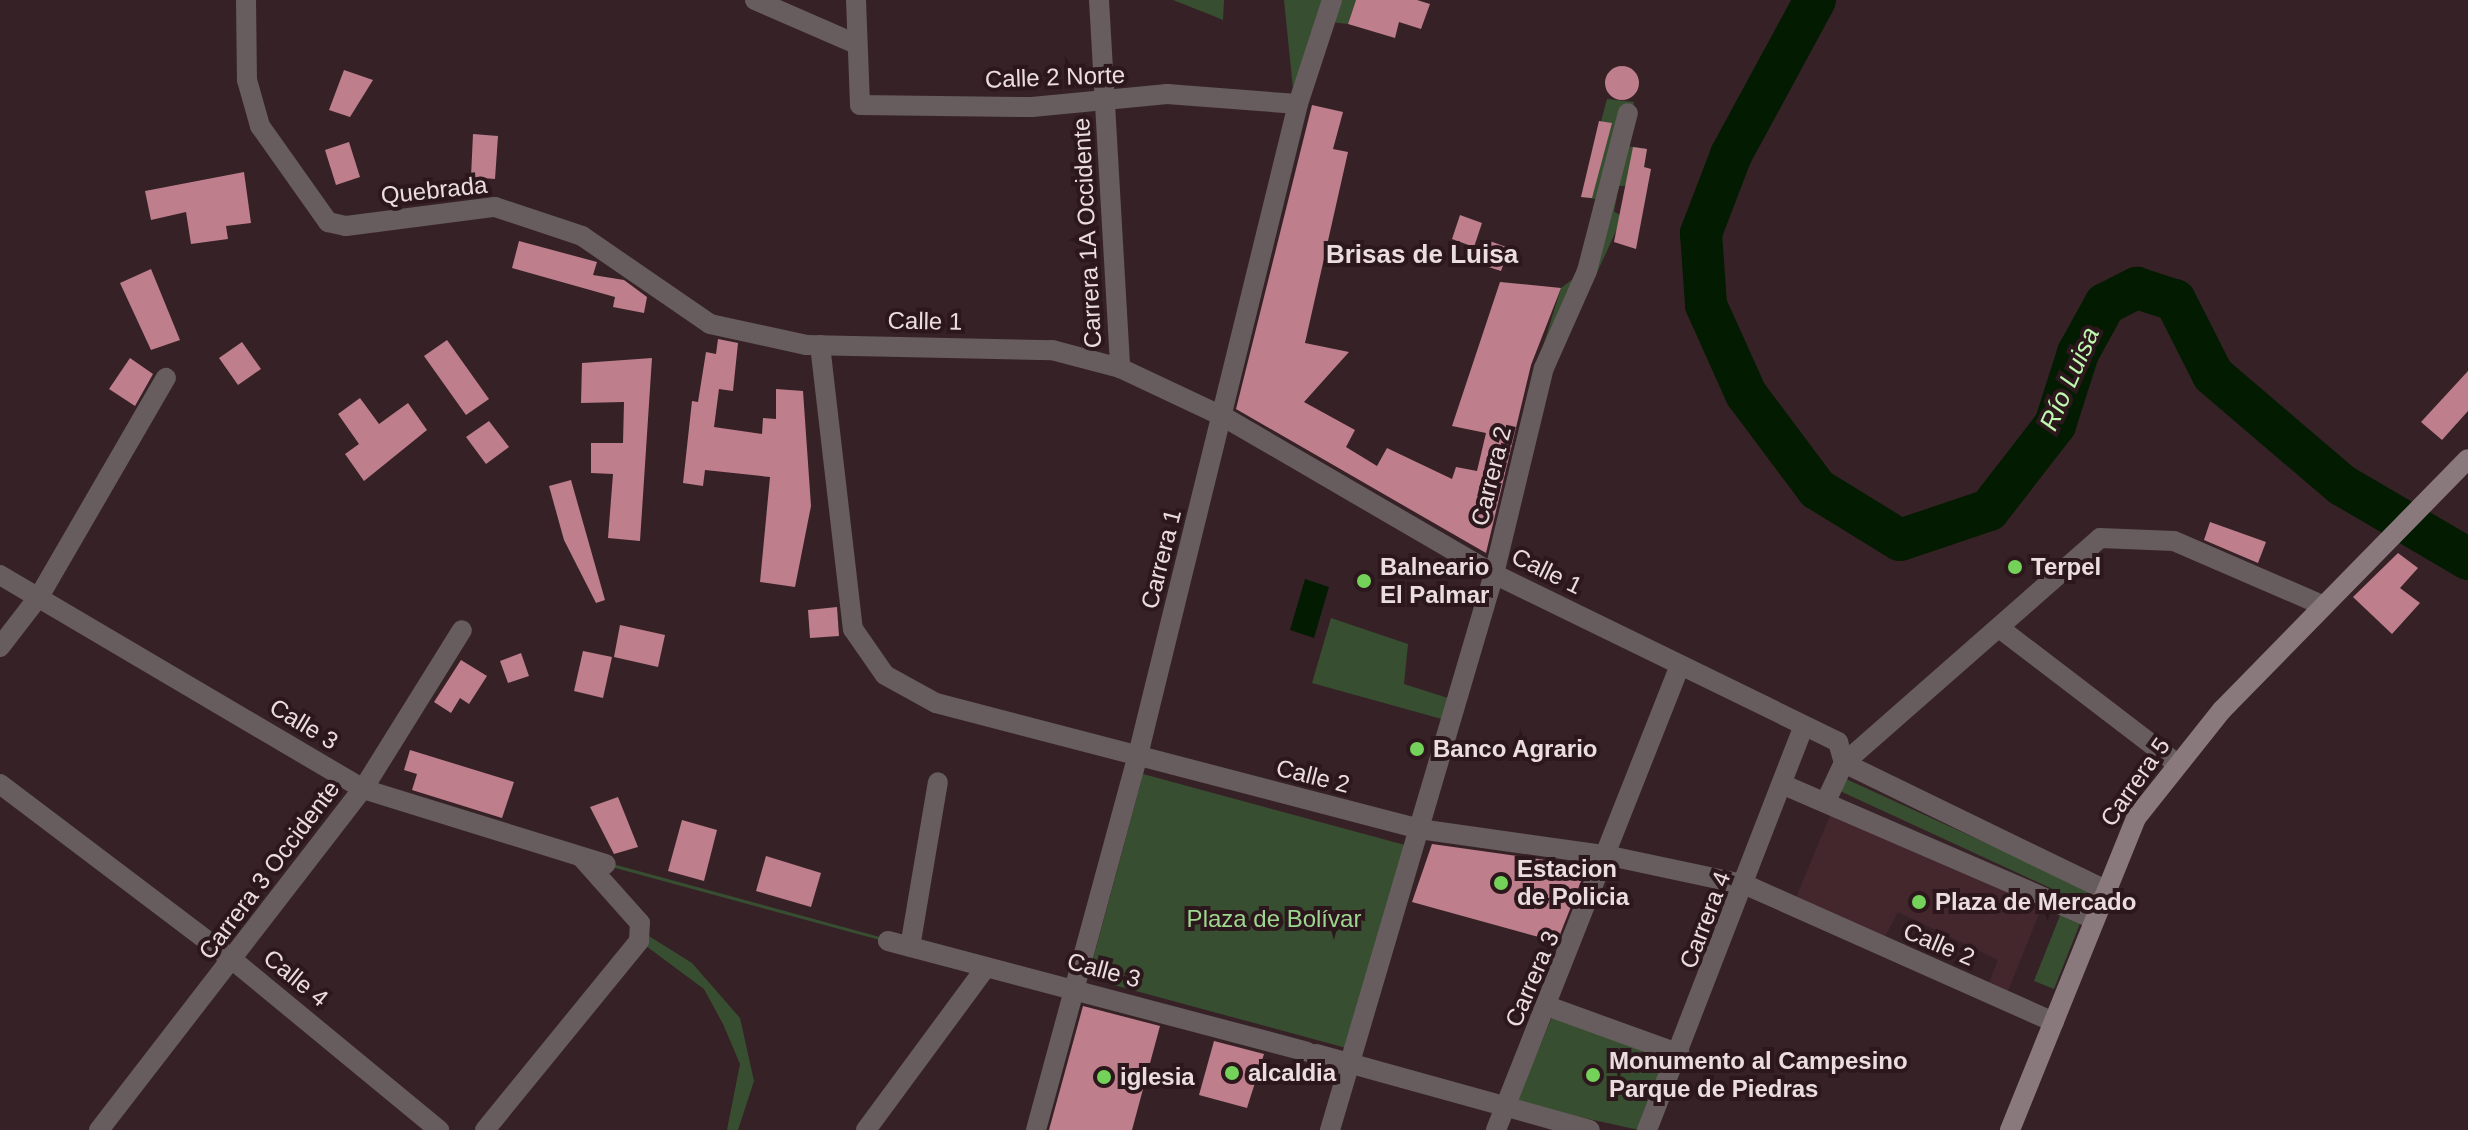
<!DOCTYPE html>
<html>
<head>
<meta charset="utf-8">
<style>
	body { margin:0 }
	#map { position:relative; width:2468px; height:1130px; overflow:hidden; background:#362226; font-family:Helvetica,sans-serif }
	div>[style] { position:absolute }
	.built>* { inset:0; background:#43272d }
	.green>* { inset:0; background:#374e31 }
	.water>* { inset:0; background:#031b00 }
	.river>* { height:42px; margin:-21px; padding:0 21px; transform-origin:21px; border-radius:21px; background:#031b00 }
	.building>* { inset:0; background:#be7e8c }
	.round { border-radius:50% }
	.minor>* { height:20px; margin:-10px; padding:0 10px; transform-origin:10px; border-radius:10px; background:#675c5e }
	.secondary>* { height:20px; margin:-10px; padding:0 10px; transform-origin:10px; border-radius:10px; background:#8a797c }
	.dots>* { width:22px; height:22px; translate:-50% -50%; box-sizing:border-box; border:4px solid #2c181c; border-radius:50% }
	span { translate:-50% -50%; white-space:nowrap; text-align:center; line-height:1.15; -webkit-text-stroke:8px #2c181c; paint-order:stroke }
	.street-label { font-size:24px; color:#ebdddf }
	.poi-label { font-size:24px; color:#ebdddf; font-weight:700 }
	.left { translate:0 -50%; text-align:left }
	.park-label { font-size:24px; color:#9ed690 }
	.neighbourhood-label { font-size:26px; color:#ebdddf; font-weight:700 }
	.water-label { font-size:26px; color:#bef7b0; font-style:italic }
</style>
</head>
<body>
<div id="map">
	<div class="built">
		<div style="clip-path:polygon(1834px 806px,2043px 904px,2006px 996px,1987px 988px,1998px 960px,1898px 912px,1882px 942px,1795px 900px)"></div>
	</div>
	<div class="green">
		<div style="clip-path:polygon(1173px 0,1224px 0,1223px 20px,1211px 15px)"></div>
		<div style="clip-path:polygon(1284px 0,1323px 0,1293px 89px)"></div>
		<div style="clip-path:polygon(1337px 0,1356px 0,1348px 24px,1330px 22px)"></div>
		<div style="clip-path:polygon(1607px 99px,1634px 102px,1627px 146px,1647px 149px,1641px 185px,1619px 186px,1614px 212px,1644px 225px,1622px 218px,1595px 277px,1602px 200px,1581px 197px)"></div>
		<div style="clip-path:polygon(1581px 273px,1536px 369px,1561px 288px)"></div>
		<div style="clip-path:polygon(1331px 618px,1408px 644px,1404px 684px,1454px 700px,1449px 721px,1312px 683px)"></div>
		<div style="clip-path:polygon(1143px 774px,1405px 845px,1350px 1049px,1088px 978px)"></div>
		<div style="clip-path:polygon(1846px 779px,2089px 890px,2083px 903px,1840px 791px)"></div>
		<div style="clip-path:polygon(609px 863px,887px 939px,887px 942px,608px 866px)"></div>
		<div style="clip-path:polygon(2061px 913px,2081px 921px,2054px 989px,2034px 981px)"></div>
		<div style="clip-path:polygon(644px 933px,692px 963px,740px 1018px,754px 1081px,738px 1130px,727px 1130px,740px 1064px,723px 1024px,704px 989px,646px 946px)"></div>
		<div style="clip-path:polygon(1553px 1015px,1670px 1057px,1639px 1130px,1516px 1103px)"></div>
	</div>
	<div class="water">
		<div style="clip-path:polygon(1305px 579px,1329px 587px,1314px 638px,1290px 630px)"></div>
	</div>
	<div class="river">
		<div style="left:1815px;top:0;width:176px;rotate:118.5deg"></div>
		<div style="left:1731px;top:155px;width:84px;rotate:111deg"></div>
		<div style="left:1701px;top:233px;width:72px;rotate:86deg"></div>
		<div style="left:1706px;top:305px;width:98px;rotate:65.8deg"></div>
		<div style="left:1746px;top:394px;width:119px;rotate:53.2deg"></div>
		<div style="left:1817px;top:489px;width:97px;rotate:31.6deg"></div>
		<div style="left:1900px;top:540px;width:94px;rotate:-18.6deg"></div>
		<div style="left:1989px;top:510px;width:108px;rotate:-52.2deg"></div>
		<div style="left:2055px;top:425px;width:76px;rotate:-72.3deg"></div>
		<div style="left:2078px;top:353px;width:56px;rotate:-61.1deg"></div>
		<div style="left:2105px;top:304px;width:36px;rotate:-27deg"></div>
		<div style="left:2137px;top:288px;width:40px;rotate:18deg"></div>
		<div style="left:2175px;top:300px;width:84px;rotate:63.1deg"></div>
		<div style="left:2213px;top:375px;width:170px;rotate:40.5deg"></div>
		<div style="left:2342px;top:485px;width:146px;rotate:30.4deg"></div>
	</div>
	<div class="building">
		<div style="clip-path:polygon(1356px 0,1417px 0,1430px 4px,1421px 29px,1399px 22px,1395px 38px,1348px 24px)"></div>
		<div class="round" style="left:1605px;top:66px;width:34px;height:34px"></div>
		<div style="clip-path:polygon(344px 70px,373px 80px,350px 117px,329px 110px)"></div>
		<div style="clip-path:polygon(1312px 105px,1343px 112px,1333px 149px,1348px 152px,1305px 343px,1349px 352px,1304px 402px,1355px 430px,1346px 447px,1377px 466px,1387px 448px,1452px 479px,1456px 467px,1477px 471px,1486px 433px,1452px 426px,1500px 282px,1561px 288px,1531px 365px,1486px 553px,1236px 409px)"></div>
		<div style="clip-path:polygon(1599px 121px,1612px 123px,1592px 198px,1581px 197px)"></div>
		<div style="clip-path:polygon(473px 134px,498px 136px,495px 179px,471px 177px)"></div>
		<div style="clip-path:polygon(349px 142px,360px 177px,336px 185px,325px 150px)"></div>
		<div style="clip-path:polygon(1633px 147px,1647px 149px,1644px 167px,1651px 169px,1636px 249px,1614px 242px)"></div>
		<div style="clip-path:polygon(244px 172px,251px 223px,226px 226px,228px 239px,191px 244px,186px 212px,151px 220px,145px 191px)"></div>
		<div style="clip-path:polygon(1460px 215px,1482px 223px,1474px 247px,1452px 239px)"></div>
		<div style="clip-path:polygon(1487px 240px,1509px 248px,1501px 271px,1479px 264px)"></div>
		<div style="clip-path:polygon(519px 241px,597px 262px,593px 275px,624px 280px,647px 297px,644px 313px,613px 307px,615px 297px,512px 268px)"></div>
		<div style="clip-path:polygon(151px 269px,180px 340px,151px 350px,120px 283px)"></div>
		<div style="clip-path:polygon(718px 339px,738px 343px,733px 391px,719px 389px,714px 427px,762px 434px,763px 418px,776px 419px,776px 389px,803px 391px,811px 506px,795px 587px,760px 582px,770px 477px,705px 470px,703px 486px,683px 483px,692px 401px,698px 402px,706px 352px,716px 354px)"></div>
		<div style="clip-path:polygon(447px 340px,489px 399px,466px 415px,424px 356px)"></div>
		<div style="clip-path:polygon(242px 342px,261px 369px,238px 385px,219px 358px)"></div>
		<div style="clip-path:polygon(130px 358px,153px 374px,135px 406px,109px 389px)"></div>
		<div style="clip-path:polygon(652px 358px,640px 541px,608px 538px,613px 474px,591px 473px,591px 443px,623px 443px,624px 402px,581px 403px,582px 363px)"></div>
		<div style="clip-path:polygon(2468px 371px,2468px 411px,2442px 440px,2421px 422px)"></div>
		<div style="clip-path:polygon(360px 398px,379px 424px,408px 403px,427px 430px,364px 481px,345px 454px,359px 444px,338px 414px)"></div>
		<div style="clip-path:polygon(489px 421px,509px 447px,486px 464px,466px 437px)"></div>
		<div style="clip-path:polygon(571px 480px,605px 600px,596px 603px,564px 540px,549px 486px)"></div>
		<div style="clip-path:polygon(2210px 522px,2266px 542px,2258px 563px,2204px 540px)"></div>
		<div style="clip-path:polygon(2398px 553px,2418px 568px,2400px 588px,2420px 603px,2392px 634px,2353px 597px)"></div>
		<div style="clip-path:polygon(837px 607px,839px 636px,810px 638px,808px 610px)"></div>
		<div style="clip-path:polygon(620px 625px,665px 635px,658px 667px,614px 657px)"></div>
		<div style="clip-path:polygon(583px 651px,612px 657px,603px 698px,574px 691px)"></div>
		<div style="clip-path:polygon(521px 653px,529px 676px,508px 683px,500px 661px)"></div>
		<div style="clip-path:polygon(461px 660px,487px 676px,469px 704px,460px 698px,451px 713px,434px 702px)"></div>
		<div style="clip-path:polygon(410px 750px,514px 782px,502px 818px,412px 790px,417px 774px,404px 770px)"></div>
		<div style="clip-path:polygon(618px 797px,638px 847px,614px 854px,590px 807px)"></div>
		<div style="clip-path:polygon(682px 820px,717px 830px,704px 881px,668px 871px)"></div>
		<div style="clip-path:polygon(1432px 844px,1587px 866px,1557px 942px,1412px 902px)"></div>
		<div style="clip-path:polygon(766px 856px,821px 873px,811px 907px,756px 891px)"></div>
		<div style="clip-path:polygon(1083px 1006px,1160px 1026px,1132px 1130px,1049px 1130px)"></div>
		<div style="clip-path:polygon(1214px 1041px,1264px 1054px,1247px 1108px,1199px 1095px)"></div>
	</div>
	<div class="minor">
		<div style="left:246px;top:0;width:80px;rotate:89.3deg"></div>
		<div style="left:247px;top:80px;width:48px;rotate:74.2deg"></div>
		<div style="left:260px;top:126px;width:118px;rotate:54.7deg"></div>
		<div style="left:328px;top:222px;width:18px;rotate:13deg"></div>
		<div style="left:346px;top:226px;width:150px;rotate:-7.3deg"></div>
		<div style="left:495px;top:207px;width:92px;rotate:18.4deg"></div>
		<div style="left:582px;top:236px;width:155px;rotate:34.5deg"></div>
		<div style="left:710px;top:324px;width:98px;rotate:12.3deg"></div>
		<div style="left:806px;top:345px;width:246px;rotate:1.2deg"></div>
		<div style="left:1052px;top:350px;width:70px;rotate:14.8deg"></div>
		<div style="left:1120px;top:368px;width:115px;rotate:25.2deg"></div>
		<div style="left:1224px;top:417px;width:312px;rotate:30.2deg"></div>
		<div style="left:1494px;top:574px;width:383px;rotate:26deg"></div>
		<div style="left:1838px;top:742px;width:22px;rotate:74deg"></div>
		<div style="left:1844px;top:763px;width:288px;rotate:25.9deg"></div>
		<div style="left:755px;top:0;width:110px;rotate:23.5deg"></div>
		<div style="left:856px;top:0;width:105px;rotate:87.8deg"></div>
		<div style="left:860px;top:105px;width:172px;rotate:0.7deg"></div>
		<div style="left:1032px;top:107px;width:136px;rotate:-5.5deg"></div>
		<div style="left:1167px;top:94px;width:131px;rotate:4.4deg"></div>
		<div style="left:1099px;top:0;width:369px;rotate:86.7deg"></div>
		<div style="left:820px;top:345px;width:286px;rotate:83.4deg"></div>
		<div style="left:853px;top:629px;width:56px;rotate:55.2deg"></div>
		<div style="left:885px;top:675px;width:58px;rotate:28.8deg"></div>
		<div style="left:936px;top:703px;width:499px;rotate:14.6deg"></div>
		<div style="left:1419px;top:829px;width:193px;rotate:8deg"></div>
		<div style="left:1610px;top:856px;width:139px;rotate:12deg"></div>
		<div style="left:1746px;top:885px;width:337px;rotate:24deg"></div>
		<div style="left:0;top:575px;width:421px;rotate:30.5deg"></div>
		<div style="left:363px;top:789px;width:254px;rotate:17.2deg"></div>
		<div style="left:2002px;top:630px;width:219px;rotate:37.4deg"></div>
		<div style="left:0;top:647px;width:66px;rotate:-52.4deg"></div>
		<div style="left:40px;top:595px;width:251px;rotate:-59.9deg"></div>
		<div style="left:0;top:784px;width:293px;rotate:37.1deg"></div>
		<div style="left:234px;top:961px;width:266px;rotate:39.5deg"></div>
		<div style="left:1784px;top:785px;width:335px;rotate:23.4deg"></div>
		<div style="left:1827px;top:799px;width:40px;rotate:-65deg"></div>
		<div style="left:1844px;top:763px;width:341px;rotate:-41.3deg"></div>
		<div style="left:2100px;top:538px;width:74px;rotate:2.3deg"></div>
		<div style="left:2174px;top:541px;width:163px;rotate:23.4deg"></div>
		<div style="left:888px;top:941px;width:433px;rotate:14.8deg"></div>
		<div style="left:910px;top:947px;width:167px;rotate:-80.4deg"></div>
		<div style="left:1550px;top:1007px;width:138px;rotate:19.9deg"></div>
		<div style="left:1316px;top:1054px;width:284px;rotate:15.5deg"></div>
		<div style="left:99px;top:1130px;width:431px;rotate:-52.3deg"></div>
		<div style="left:363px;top:789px;width:187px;rotate:-58.1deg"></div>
		<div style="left:485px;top:1130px;width:244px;rotate:-50.8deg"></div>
		<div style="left:639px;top:941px;width:18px;rotate:-87deg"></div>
		<div style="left:640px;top:923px;width:87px;rotate:-131.7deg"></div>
		<div style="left:866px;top:1130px;width:202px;rotate:-53.6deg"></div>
		<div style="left:1036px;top:1130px;width:385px;rotate:-74.8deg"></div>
		<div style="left:1137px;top:759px;width:674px;rotate:-76.19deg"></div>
		<div style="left:1298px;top:104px;width:109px;rotate:-71.9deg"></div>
		<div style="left:1330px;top:1130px;width:580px;rotate:-73.57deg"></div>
		<div style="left:1494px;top:574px;width:212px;rotate:-76.4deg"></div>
		<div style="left:1544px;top:368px;width:106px;rotate:-66.1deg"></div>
		<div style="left:1587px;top:271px;width:163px;rotate:-75.5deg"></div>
		<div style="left:1496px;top:1130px;width:499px;rotate:-68.4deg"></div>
		<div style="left:1647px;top:1130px;width:433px;rotate:-68.8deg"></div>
	</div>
	<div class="secondary">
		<div style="left:2010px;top:1130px;width:336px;rotate:-68deg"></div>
		<div style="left:2136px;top:818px;width:138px;rotate:-51.5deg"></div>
		<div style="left:2222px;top:710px;width:351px;rotate:-45.6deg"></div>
	</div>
	<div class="dots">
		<div style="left:2015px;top:567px;background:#74d25b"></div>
		<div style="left:1364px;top:581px;background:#74d25b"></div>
		<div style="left:1417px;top:749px;background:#74d25b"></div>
		<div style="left:1501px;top:883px;background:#74d25b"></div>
		<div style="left:1919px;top:902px;background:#74d25b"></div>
		<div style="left:1232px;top:1073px;background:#74d25b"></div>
		<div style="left:1593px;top:1075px;background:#74d25b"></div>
		<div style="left:1104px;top:1077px;background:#74d25b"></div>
	</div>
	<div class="street-label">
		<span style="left:1055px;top:77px;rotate:-2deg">Calle 2 Norte</span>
		<span style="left:434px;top:190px;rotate:-6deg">Quebrada</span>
		<span style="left:1087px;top:233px;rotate:-93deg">Carrera 1A Occidente</span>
		<span style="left:925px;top:321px;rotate:1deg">Calle 1</span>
		<span style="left:1491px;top:476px;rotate:-76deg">Carrera 2</span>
		<span style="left:1161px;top:559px;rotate:-76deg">Carrera 1</span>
		<span style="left:1547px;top:571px;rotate:26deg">Calle 1</span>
		<span style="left:304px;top:724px;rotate:31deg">Calle 3</span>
		<span style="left:1313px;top:776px;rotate:14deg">Calle 2</span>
		<span style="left:2135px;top:782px;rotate:-55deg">Carrera 5</span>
		<span style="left:269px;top:870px;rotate:-53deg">Carrera 3 Occidente</span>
		<span style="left:1705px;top:920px;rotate:-69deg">Carrera 4</span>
		<span style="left:1939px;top:944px;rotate:23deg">Calle 2</span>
		<span style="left:1104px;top:970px;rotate:15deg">Calle 3</span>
		<span style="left:296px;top:978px;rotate:39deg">Calle 4</span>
		<span style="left:1532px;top:979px;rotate:-67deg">Carrera 3</span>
	</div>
	<div class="poi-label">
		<span class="left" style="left:1380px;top:581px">Balneario<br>El Palmar</span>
		<span class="left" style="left:2031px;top:567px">Terpel</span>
		<span class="left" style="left:1433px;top:749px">Banco Agrario</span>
		<span class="left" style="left:1517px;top:883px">Estacion<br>de Policia</span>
		<span class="left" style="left:1935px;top:902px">Plaza de Mercado</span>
		<span class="left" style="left:1609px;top:1075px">Monumento al Campesino<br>Parque de Piedras</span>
		<span class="left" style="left:1248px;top:1073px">alcaldia</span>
		<span class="left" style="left:1120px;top:1077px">iglesia</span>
	</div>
	<div class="park-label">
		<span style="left:1274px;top:919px">Plaza de Bolívar</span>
	</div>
	<div class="neighbourhood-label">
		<span style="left:1422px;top:255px">Brisas de Luisa</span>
	</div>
	<div class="water-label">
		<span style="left:2070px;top:379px;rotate:-66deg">Río Luisa</span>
	</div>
</div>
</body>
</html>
